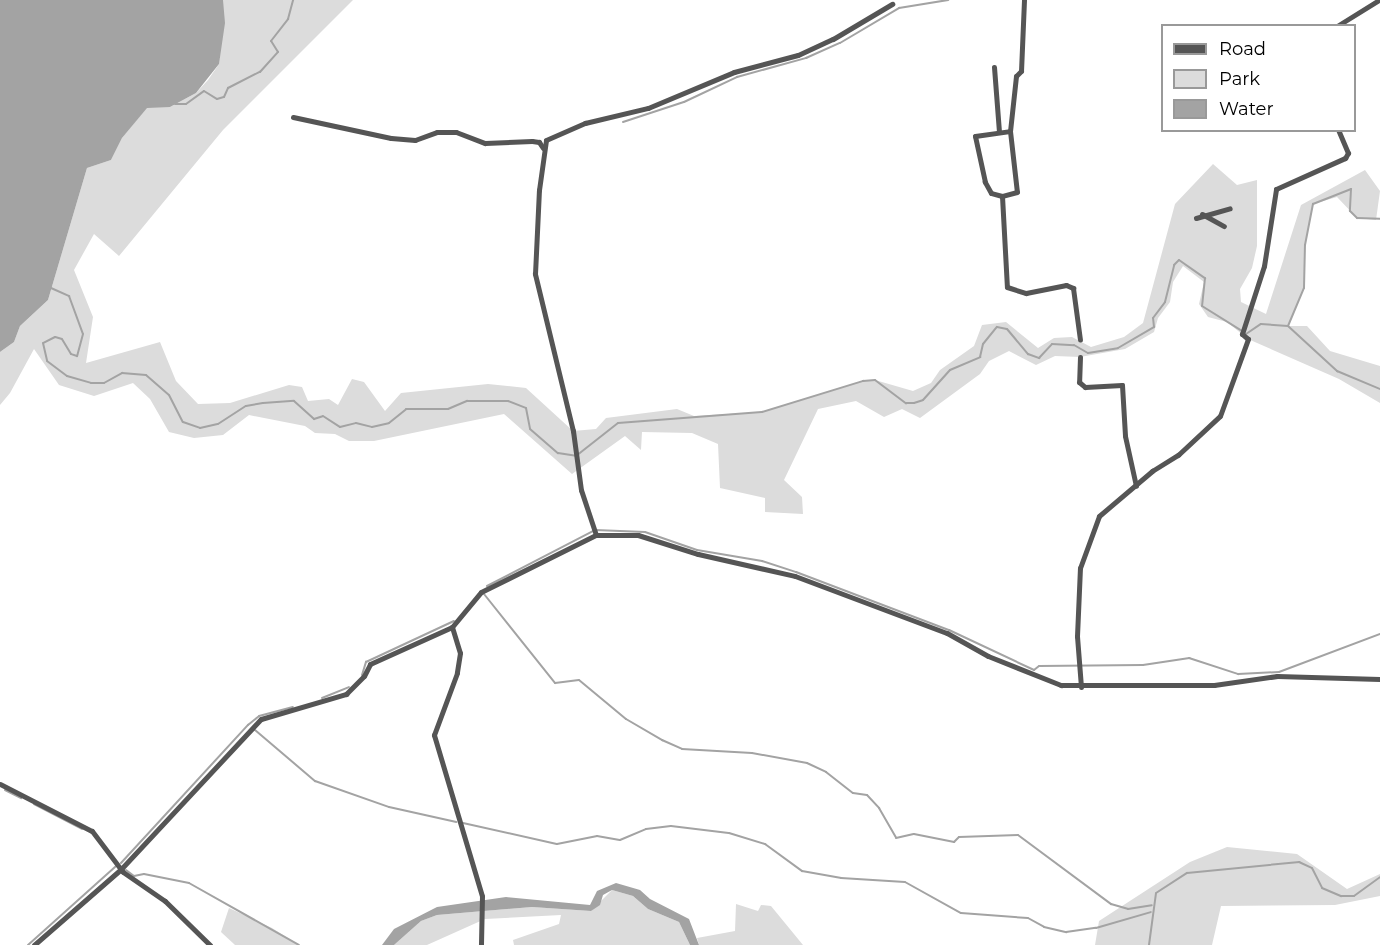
<!DOCTYPE html>
<html>
<head>
<meta charset="utf-8">
<style>
	body { margin:0 }
	#map { position:relative; width:1380px; height:945px; overflow:hidden; background:#fff; font-family:Montserrat,sans-serif }
	div>[style] { position:absolute }
	.green>* { inset:0; background:#dcdcdc }
	.water>* { inset:0; background:#a3a3a3 }
	.stream>* { height:2px; margin:-1px; padding:0 1px; transform-origin:1px; border-radius:1px; background:#a3a3a3 }
	.street>* { height:5px; margin:-2.5px; padding:0 2.5px; transform-origin:2.5px; border-radius:2.5px; background:#555 }
	span { translate:-50% -50%; white-space:nowrap; text-align:center; line-height:1.15; -webkit-text-stroke:4.5px #fff; paint-order:stroke }
	.legend { position:absolute; left:1161px; top:24px; width:195px; height:108px; box-sizing:border-box; background:#fff; border:2px solid #999; margin:0; padding:8px 10px; list-style:none; font-size:18px; color:#000 }
	.legend li { display:flex; align-items:center; gap:12px; height:30px }
	.legend b { width:30px; border:2px solid #999 }
</style>
</head>
<body>
<div id="map">
	<div class="green">
		<div style="clip-path:polygon(223px 0,353px 0,223px 130px,119px 256px,94px 234px,74px 270px,93px 317px,86px 363px,160px 342px,176px 381px,198px 404px,230px 403px,289px 385px,302px 387px,308px 401px,329px 399px,338px 405px,352px 379px,364px 382px,385px 411px,401px 393px,488px 384px,526px 388px,573px 431px,596px 429px,606px 418px,677px 409px,694px 416px,762px 412px,863px 381px,875px 380px,913px 391px,931px 383px,940px 370px,974px 346px,982px 325px,1006px 322px,1038px 348px,1054px 338px,1072px 337px,1091px 347px,1124px 337px,1143px 323px,1175px 204px,1213px 164px,1237px 185px,1257px 180px,1257px 246px,1252px 268px,1240px 289px,1241px 302px,1266px 314px,1301px 205px,1365px 170px,1380px 191px,1376px 220px,1357px 218px,1337px 197px,1313px 204px,1305px 245px,1304px 288px,1288px 326px,1307px 326px,1330px 351px,1380px 366px,1380px 403px,1339px 379px,1248px 339px,1227px 322px,1208px 317px,1199px 304px,1204px 282px,1183px 266px,1173px 282px,1170px 302px,1158px 318px,1154px 332px,1125px 349px,1080px 357px,1055px 356px,1036px 365px,1009px 351px,989px 361px,980px 374px,920px 418px,902px 409px,884px 417px,856px 401px,818px 409px,784px 480px,802px 497px,803px 514px,765px 512px,765px 498px,720px 488px,718px 444px,692px 433px,642px 432px,641px 450px,625px 436px,572px 474px,504px 414px,374px 441px,349px 441px,335px 434px,315px 433px,305px 426px,249px 415px,223px 435px,194px 438px,169px 432px,150px 399px,133px 383px,94px 396px,59px 385px,34px 349px,10px 393px,0 405px,0 352px,14px 342px,20px 326px,48px 300px,87px 168px,111px 160px,122px 138px,147px 107px,170px 107px,196px 93px,208px 80px,219px 64px)"></div>
		<div style="clip-path:polygon(1227px 847px,1297px 854px,1347px 889px,1380px 874px,1380px 896px,1335px 905px,1221px 906px,1212px 945px,1095px 945px,1099px 921px,1190px 862px)"></div>
		<div style="clip-path:polygon(612px 890px,633px 896px,648px 909px,679px 922px,690px 945px,514px 945px,513px 940px,559px 924px,561px 915px,485px 919px,427px 945px,394px 945px,421px 921px,437px 915px,532px 907px,591px 911px)"></div>
		<div style="clip-path:polygon(736px 904px,758px 911px,761px 905px,771px 906px,803px 945px,699px 945px,697px 938px,735px 931px)"></div>
		<div style="clip-path:polygon(229px 908px,272px 928px,299px 945px,235px 945px,221px 932px)"></div>
	</div>
	<div class="water">
		<div style="clip-path:polygon(0 0,223px 0,225px 23px,219px 64px,196px 93px,170px 107px,147px 108px,122px 138px,111px 160px,87px 168px,48px 300px,20px 326px,14px 342px,0 352px)"></div>
		<div style="clip-path:polygon(616px 883px,640px 890px,650px 899px,689px 919px,699px 945px,690px 945px,679px 922px,648px 909px,633px 896px,612px 890px,603px 895px,600px 905px,591px 911px,532px 907px,437px 915px,421px 921px,394px 945px,382px 945px,394px 929px,437px 907px,506px 897px,590px 905px,597px 891px)"></div>
	</div>
	<div class="stream">
		<div style="left:175px;top:104px;width:11px"></div>
		<div style="left:186px;top:104px;width:22px;rotate:-36deg"></div>
		<div style="left:204px;top:91px;width:15px;rotate:32deg"></div>
		<div style="left:217px;top:99px;width:7px;rotate:-16deg"></div>
		<div style="left:224px;top:97px;width:10px;rotate:-66deg"></div>
		<div style="left:228px;top:88px;width:36px;rotate:-27deg"></div>
		<div style="left:260px;top:72px;width:27px;rotate:-48deg"></div>
		<div style="left:278px;top:52px;width:13px;rotate:-122deg"></div>
		<div style="left:271px;top:41px;width:28px;rotate:-52deg"></div>
		<div style="left:288px;top:19px;width:20px;rotate:-75deg"></div>
		<div style="left:623px;top:122px;width:64px;rotate:-18.2deg"></div>
		<div style="left:684px;top:102px;width:59px;rotate:-25.3deg"></div>
		<div style="left:737px;top:77px;width:72px;rotate:-15.4deg"></div>
		<div style="left:806px;top:58px;width:37px;rotate:-24deg"></div>
		<div style="left:840px;top:43px;width:69px;rotate:-30.7deg"></div>
		<div style="left:899px;top:8px;width:50px;rotate:-9.3deg"></div>
		<div style="left:51px;top:288px;width:20px;rotate:24deg"></div>
		<div style="left:69px;top:296px;width:40px;rotate:69.8deg"></div>
		<div style="left:83px;top:334px;width:23px;rotate:105deg"></div>
		<div style="left:77px;top:356px;width:6px;rotate:-162deg"></div>
		<div style="left:71px;top:354px;width:17px;rotate:-121deg"></div>
		<div style="left:62px;top:339px;width:7px;rotate:-164deg"></div>
		<div style="left:55px;top:337px;width:13px;rotate:153deg"></div>
		<div style="left:43px;top:343px;width:18px;rotate:77deg"></div>
		<div style="left:47px;top:361px;width:25px;rotate:37deg"></div>
		<div style="left:67px;top:376px;width:25px;rotate:16deg"></div>
		<div style="left:91px;top:383px;width:13px"></div>
		<div style="left:104px;top:383px;width:21px;rotate:-29deg"></div>
		<div style="left:122px;top:373px;width:24px;rotate:5deg"></div>
		<div style="left:146px;top:375px;width:30px;rotate:41deg"></div>
		<div style="left:169px;top:395px;width:30px;rotate:63deg"></div>
		<div style="left:183px;top:422px;width:18px;rotate:19deg"></div>
		<div style="left:200px;top:428px;width:18px;rotate:-13deg"></div>
		<div style="left:218px;top:424px;width:33px;rotate:-33deg"></div>
		<div style="left:246px;top:406px;width:17px;rotate:-10deg"></div>
		<div style="left:263px;top:403px;width:31px;rotate:-4deg"></div>
		<div style="left:294px;top:401px;width:27px;rotate:42deg"></div>
		<div style="left:314px;top:419px;width:9px;rotate:-18deg"></div>
		<div style="left:323px;top:416px;width:20px;rotate:33deg"></div>
		<div style="left:340px;top:427px;width:16px;rotate:-14deg"></div>
		<div style="left:356px;top:423px;width:16px;rotate:14deg"></div>
		<div style="left:372px;top:427px;width:17px;rotate:-13deg"></div>
		<div style="left:389px;top:423px;width:22px;rotate:-39deg"></div>
		<div style="left:406px;top:409px;width:42px"></div>
		<div style="left:448px;top:409px;width:21px;rotate:-23deg"></div>
		<div style="left:467px;top:401px;width:41px"></div>
		<div style="left:508px;top:401px;width:19px;rotate:21deg"></div>
		<div style="left:526px;top:408px;width:21px;rotate:79deg"></div>
		<div style="left:530px;top:429px;width:37px;rotate:41deg"></div>
		<div style="left:558px;top:453px;width:18px;rotate:9deg"></div>
		<div style="left:576px;top:456px;width:53px;rotate:-38.2deg"></div>
		<div style="left:618px;top:423px;width:144px;rotate:-4.4deg"></div>
		<div style="left:762px;top:412px;width:106px;rotate:-17.1deg"></div>
		<div style="left:863px;top:381px;width:12px;rotate:-5deg"></div>
		<div style="left:875px;top:380px;width:39px;rotate:37deg"></div>
		<div style="left:906px;top:403px;width:8px"></div>
		<div style="left:914px;top:403px;width:9px;rotate:-18deg"></div>
		<div style="left:923px;top:400px;width:40px;rotate:-48deg"></div>
		<div style="left:950px;top:370px;width:33px;rotate:-23deg"></div>
		<div style="left:980px;top:357px;width:13px;rotate:-77deg"></div>
		<div style="left:983px;top:344px;width:22px;rotate:-51deg"></div>
		<div style="left:997px;top:327px;width:10px;rotate:11deg"></div>
		<div style="left:1007px;top:329px;width:33px;rotate:50deg"></div>
		<div style="left:1028px;top:354px;width:12px;rotate:20deg"></div>
		<div style="left:1039px;top:358px;width:19px;rotate:-47deg"></div>
		<div style="left:1052px;top:344px;width:22px;rotate:3deg"></div>
		<div style="left:1074px;top:345px;width:16px;rotate:30deg"></div>
		<div style="left:1088px;top:353px;width:30px;rotate:-9deg"></div>
		<div style="left:1118px;top:348px;width:42px;rotate:-30.3deg"></div>
		<div style="left:1154px;top:327px;width:9px;rotate:-96deg"></div>
		<div style="left:1153px;top:318px;width:20px;rotate:-53deg"></div>
		<div style="left:1165px;top:302px;width:38px;rotate:-76deg"></div>
		<div style="left:1174px;top:265px;width:7px;rotate:-45deg"></div>
		<div style="left:1179px;top:260px;width:32px;rotate:35deg"></div>
		<div style="left:1205px;top:278px;width:28px;rotate:96deg"></div>
		<div style="left:1202px;top:306px;width:47px;rotate:32deg"></div>
		<div style="left:1288px;top:326px;width:41px;rotate:-67.2deg"></div>
		<div style="left:1304px;top:288px;width:43px;rotate:-88.7deg"></div>
		<div style="left:1305px;top:245px;width:42px;rotate:-79deg"></div>
		<div style="left:1313px;top:204px;width:41px;rotate:-21.5deg"></div>
		<div style="left:1351px;top:189px;width:22px;rotate:93deg"></div>
		<div style="left:1350px;top:211px;width:10px;rotate:45deg"></div>
		<div style="left:1357px;top:218px;width:23px;rotate:2deg"></div>
		<div style="left:1246px;top:334px;width:18px;rotate:-34deg"></div>
		<div style="left:1261px;top:324px;width:27px;rotate:4deg"></div>
		<div style="left:1288px;top:326px;width:67px;rotate:42.6deg"></div>
		<div style="left:1337px;top:371px;width:47px;rotate:22.7deg"></div>
		<div style="left:487px;top:586px;width:122px;rotate:-27.4deg"></div>
		<div style="left:595px;top:530px;width:50px;rotate:2.3deg"></div>
		<div style="left:645px;top:532px;width:55px;rotate:19.1deg"></div>
		<div style="left:697px;top:550px;width:66px;rotate:9.6deg"></div>
		<div style="left:762px;top:561px;width:36px;rotate:18deg"></div>
		<div style="left:796px;top:572px;width:164px;rotate:20.8deg"></div>
		<div style="left:949px;top:630px;width:94px;rotate:25.2deg"></div>
		<div style="left:1034px;top:670px;width:6px;rotate:-39deg"></div>
		<div style="left:1039px;top:666px;width:104px;rotate:-0.6deg"></div>
		<div style="left:1143px;top:665px;width:47px;rotate:-8.7deg"></div>
		<div style="left:1189px;top:658px;width:52px;rotate:18.1deg"></div>
		<div style="left:1238px;top:674px;width:41px;rotate:-2.8deg"></div>
		<div style="left:1279px;top:672px;width:108px;rotate:-20.6deg"></div>
		<div style="left:484px;top:594px;width:114px;rotate:51.4deg"></div>
		<div style="left:555px;top:683px;width:24px;rotate:-7deg"></div>
		<div style="left:579px;top:680px;width:61px;rotate:39.7deg"></div>
		<div style="left:626px;top:719px;width:42px;rotate:30.3deg"></div>
		<div style="left:662px;top:740px;width:22px;rotate:24deg"></div>
		<div style="left:682px;top:749px;width:70px;rotate:3.3deg"></div>
		<div style="left:752px;top:753px;width:56px;rotate:10.3deg"></div>
		<div style="left:807px;top:763px;width:21px;rotate:25deg"></div>
		<div style="left:826px;top:772px;width:34px;rotate:38deg"></div>
		<div style="left:853px;top:793px;width:14px;rotate:8deg"></div>
		<div style="left:867px;top:795px;width:18px;rotate:47deg"></div>
		<div style="left:879px;top:808px;width:34px;rotate:60deg"></div>
		<div style="left:896px;top:838px;width:18px;rotate:-13deg"></div>
		<div style="left:914px;top:834px;width:41px;rotate:11.3deg"></div>
		<div style="left:954px;top:842px;width:7px;rotate:-45deg"></div>
		<div style="left:959px;top:837px;width:59px;rotate:-1.9deg"></div>
		<div style="left:1018px;top:835px;width:116px;rotate:36.6deg"></div>
		<div style="left:1111px;top:904px;width:18px;rotate:16deg"></div>
		<div style="left:1128px;top:909px;width:24px;rotate:-9deg"></div>
		<div style="left:362px;top:675px;width:14px;rotate:-73deg"></div>
		<div style="left:366px;top:662px;width:97px;rotate:-25deg"></div>
		<div style="left:322px;top:698px;width:29px;rotate:-22deg"></div>
		<div style="left:255px;top:730px;width:79px;rotate:40.4deg"></div>
		<div style="left:315px;top:781px;width:78px;rotate:19.4deg"></div>
		<div style="left:389px;top:807px;width:69px;rotate:12.6deg"></div>
		<div style="left:5px;top:790px;width:18px;rotate:27deg"></div>
		<div style="left:34px;top:804px;width:54px;rotate:27.5deg"></div>
		<div style="left:463px;top:823px;width:96px;rotate:12.6deg"></div>
		<div style="left:557px;top:844px;width:41px;rotate:-11.3deg"></div>
		<div style="left:597px;top:836px;width:23px;rotate:10deg"></div>
		<div style="left:620px;top:840px;width:28px;rotate:-23deg"></div>
		<div style="left:646px;top:829px;width:25px;rotate:-7deg"></div>
		<div style="left:671px;top:826px;width:58px;rotate:6.9deg"></div>
		<div style="left:729px;top:833px;width:38px;rotate:17deg"></div>
		<div style="left:765px;top:844px;width:46px;rotate:36.1deg"></div>
		<div style="left:802px;top:871px;width:40px;rotate:10deg"></div>
		<div style="left:841px;top:878px;width:64px;rotate:3.6deg"></div>
		<div style="left:905px;top:882px;width:64px;rotate:29deg"></div>
		<div style="left:961px;top:913px;width:67px;rotate:4.3deg"></div>
		<div style="left:1028px;top:918px;width:18px;rotate:29deg"></div>
		<div style="left:1044px;top:927px;width:23px;rotate:13deg"></div>
		<div style="left:1066px;top:932px;width:30px;rotate:-8deg"></div>
		<div style="left:1096px;top:928px;width:57px;rotate:-16.2deg"></div>
		<div style="left:121px;top:863px;width:188px;rotate:-47.4deg"></div>
		<div style="left:248px;top:725px;width:14px;rotate:-39deg"></div>
		<div style="left:259px;top:716px;width:35px;rotate:-15deg"></div>
		<div style="left:126px;top:870px;width:10px;rotate:37deg"></div>
		<div style="left:134px;top:876px;width:10px;rotate:-11deg"></div>
		<div style="left:144px;top:874px;width:46px;rotate:11.3deg"></div>
		<div style="left:189px;top:883px;width:126px;rotate:29.4deg"></div>
		<div style="left:28px;top:945px;width:118px;rotate:-41.9deg"></div>
		<div style="left:1149px;top:945px;width:52px;rotate:-82.3deg"></div>
		<div style="left:1156px;top:893px;width:37px;rotate:-33deg"></div>
		<div style="left:1187px;top:873px;width:113px;rotate:-5.6deg"></div>
		<div style="left:1299px;top:862px;width:14px;rotate:25deg"></div>
		<div style="left:1312px;top:868px;width:22px;rotate:63deg"></div>
		<div style="left:1322px;top:888px;width:21px;rotate:23deg"></div>
		<div style="left:1341px;top:896px;width:13px"></div>
		<div style="left:1354px;top:896px;width:32px;rotate:-36deg"></div>
	</div>
	<div class="street">
		<div style="left:1024px;top:0;width:71px;rotate:92.4deg"></div>
		<div style="left:1021px;top:71px;width:7px;rotate:135deg"></div>
		<div style="left:1016px;top:76px;width:55px;rotate:96.2deg"></div>
		<div style="left:1010px;top:131px;width:61px;rotate:83.5deg"></div>
		<div style="left:1017px;top:192px;width:16px;rotate:165deg"></div>
		<div style="left:1002px;top:196px;width:91px;rotate:86.9deg"></div>
		<div style="left:1007px;top:287px;width:20px;rotate:18deg"></div>
		<div style="left:1026px;top:293px;width:41px;rotate:-11.3deg"></div>
		<div style="left:1066px;top:285px;width:8px;rotate:23deg"></div>
		<div style="left:1073px;top:288px;width:52px;rotate:82.3deg"></div>
		<div style="left:1337px;top:26px;width:49px;rotate:-31.8deg"></div>
		<div style="left:994px;top:67px;width:65px;rotate:85.6deg"></div>
		<div style="left:293px;top:117px;width:100px;rotate:12.1deg"></div>
		<div style="left:391px;top:138px;width:24px;rotate:5deg"></div>
		<div style="left:415px;top:140px;width:23px;rotate:-20deg"></div>
		<div style="left:437px;top:132px;width:19px"></div>
		<div style="left:456px;top:132px;width:31px;rotate:21deg"></div>
		<div style="left:485px;top:143px;width:47px;rotate:-2.4deg"></div>
		<div style="left:532px;top:141px;width:7px;rotate:8deg"></div>
		<div style="left:539px;top:142px;width:7px;rotate:56deg"></div>
		<div style="left:1002px;top:196px;width:11px;rotate:-165deg"></div>
		<div style="left:991px;top:193px;width:13px;rotate:-119deg"></div>
		<div style="left:985px;top:182px;width:47px;rotate:-102.3deg"></div>
		<div style="left:975px;top:136px;width:35px;rotate:-8deg"></div>
		<div style="left:1202px;top:214px;width:25px;rotate:29deg"></div>
		<div style="left:1196px;top:218px;width:35px;rotate:-16deg"></div>
		<div style="left:1080px;top:357px;width:25px;rotate:92deg"></div>
		<div style="left:1079px;top:382px;width:8px;rotate:40deg"></div>
		<div style="left:1085px;top:387px;width:37px;rotate:-3deg"></div>
		<div style="left:1122px;top:385px;width:51px;rotate:86.6deg"></div>
		<div style="left:1125px;top:436px;width:51px;rotate:77.6deg"></div>
		<div style="left:596px;top:535px;width:47px;rotate:-108.4deg"></div>
		<div style="left:581px;top:490px;width:60px;rotate:-97.7deg"></div>
		<div style="left:573px;top:431px;width:162px;rotate:-103.6deg"></div>
		<div style="left:535px;top:274px;width:84px;rotate:-87.3deg"></div>
		<div style="left:539px;top:190px;width:50px;rotate:-82deg"></div>
		<div style="left:546px;top:140px;width:43px;rotate:-23.6deg"></div>
		<div style="left:585px;top:123px;width:65px;rotate:-13.4deg"></div>
		<div style="left:648px;top:108px;width:93px;rotate:-22.7deg"></div>
		<div style="left:734px;top:72px;width:66px;rotate:-14.9deg"></div>
		<div style="left:798px;top:55px;width:38px;rotate:-25deg"></div>
		<div style="left:833px;top:39px;width:69px;rotate:-30.7deg"></div>
		<div style="left:452px;top:627px;width:27px;rotate:73deg"></div>
		<div style="left:460px;top:653px;width:20px;rotate:99deg"></div>
		<div style="left:457px;top:673px;width:66px;rotate:110.4deg"></div>
		<div style="left:434px;top:735px;width:168px;rotate:73.4deg"></div>
		<div style="left:482px;top:896px;width:49px;rotate:91.2deg"></div>
		<div style="left:1081px;top:687px;width:51px;rotate:-94.5deg"></div>
		<div style="left:1077px;top:636px;width:68px;rotate:-87.5deg"></div>
		<div style="left:1080px;top:568px;width:55px;rotate:-69.9deg"></div>
		<div style="left:1099px;top:516px;width:70px;rotate:-40.3deg"></div>
		<div style="left:1152px;top:471px;width:31px;rotate:-32deg"></div>
		<div style="left:1178px;top:455px;width:57px;rotate:-42.9deg"></div>
		<div style="left:1220px;top:416px;width:82px;rotate:-70deg"></div>
		<div style="left:1248px;top:339px;width:8px;rotate:-140deg"></div>
		<div style="left:1242px;top:334px;width:71px;rotate:-72.1deg"></div>
		<div style="left:1264px;top:266px;width:78px;rotate:-81.1deg"></div>
		<div style="left:1276px;top:189px;width:76px;rotate:-24.2deg"></div>
		<div style="left:1345px;top:158px;width:6px;rotate:-59deg"></div>
		<div style="left:1348px;top:153px;width:25px;rotate:-113deg"></div>
		<div style="left:0;top:784px;width:103px;rotate:27.1deg"></div>
		<div style="left:92px;top:831px;width:51px;rotate:52.9deg"></div>
		<div style="left:123px;top:872px;width:51px;rotate:34.6deg"></div>
		<div style="left:165px;top:901px;width:63px;rotate:44.4deg"></div>
		<div style="left:34px;top:945px;width:116px;rotate:-41.1deg"></div>
		<div style="left:121px;top:869px;width:205px;rotate:-47deg"></div>
		<div style="left:261px;top:719px;width:89px;rotate:-16.4deg"></div>
		<div style="left:346px;top:694px;width:25px;rotate:-45deg"></div>
		<div style="left:364px;top:676px;width:13px;rotate:-63deg"></div>
		<div style="left:370px;top:664px;width:90px;rotate:-24.3deg"></div>
		<div style="left:452px;top:627px;width:45px;rotate:-50.4deg"></div>
		<div style="left:481px;top:592px;width:128px;rotate:-26.4deg"></div>
		<div style="left:596px;top:535px;width:42px"></div>
		<div style="left:638px;top:535px;width:63px;rotate:17.6deg"></div>
		<div style="left:698px;top:554px;width:99px;rotate:12.8deg"></div>
		<div style="left:795px;top:576px;width:162px;rotate:20.6deg"></div>
		<div style="left:947px;top:633px;width:47px;rotate:29.3deg"></div>
		<div style="left:988px;top:656px;width:79px;rotate:21.7deg"></div>
		<div style="left:1061px;top:685px;width:153px"></div>
		<div style="left:1214px;top:685px;width:64px;rotate:-8.1deg"></div>
		<div style="left:1277px;top:676px;width:103px;rotate:1.7deg"></div>
	</div>
	<ul class="legend">
	<li><b style="height:8px;background:#555"></b>Road</li>
	<li><b style="height:16px;background:#dcdcdc"></b>Park</li>
	<li><b style="height:16px;background:#a3a3a3"></b>Water</li>
	</ul>
</div>
</body>
</html>
